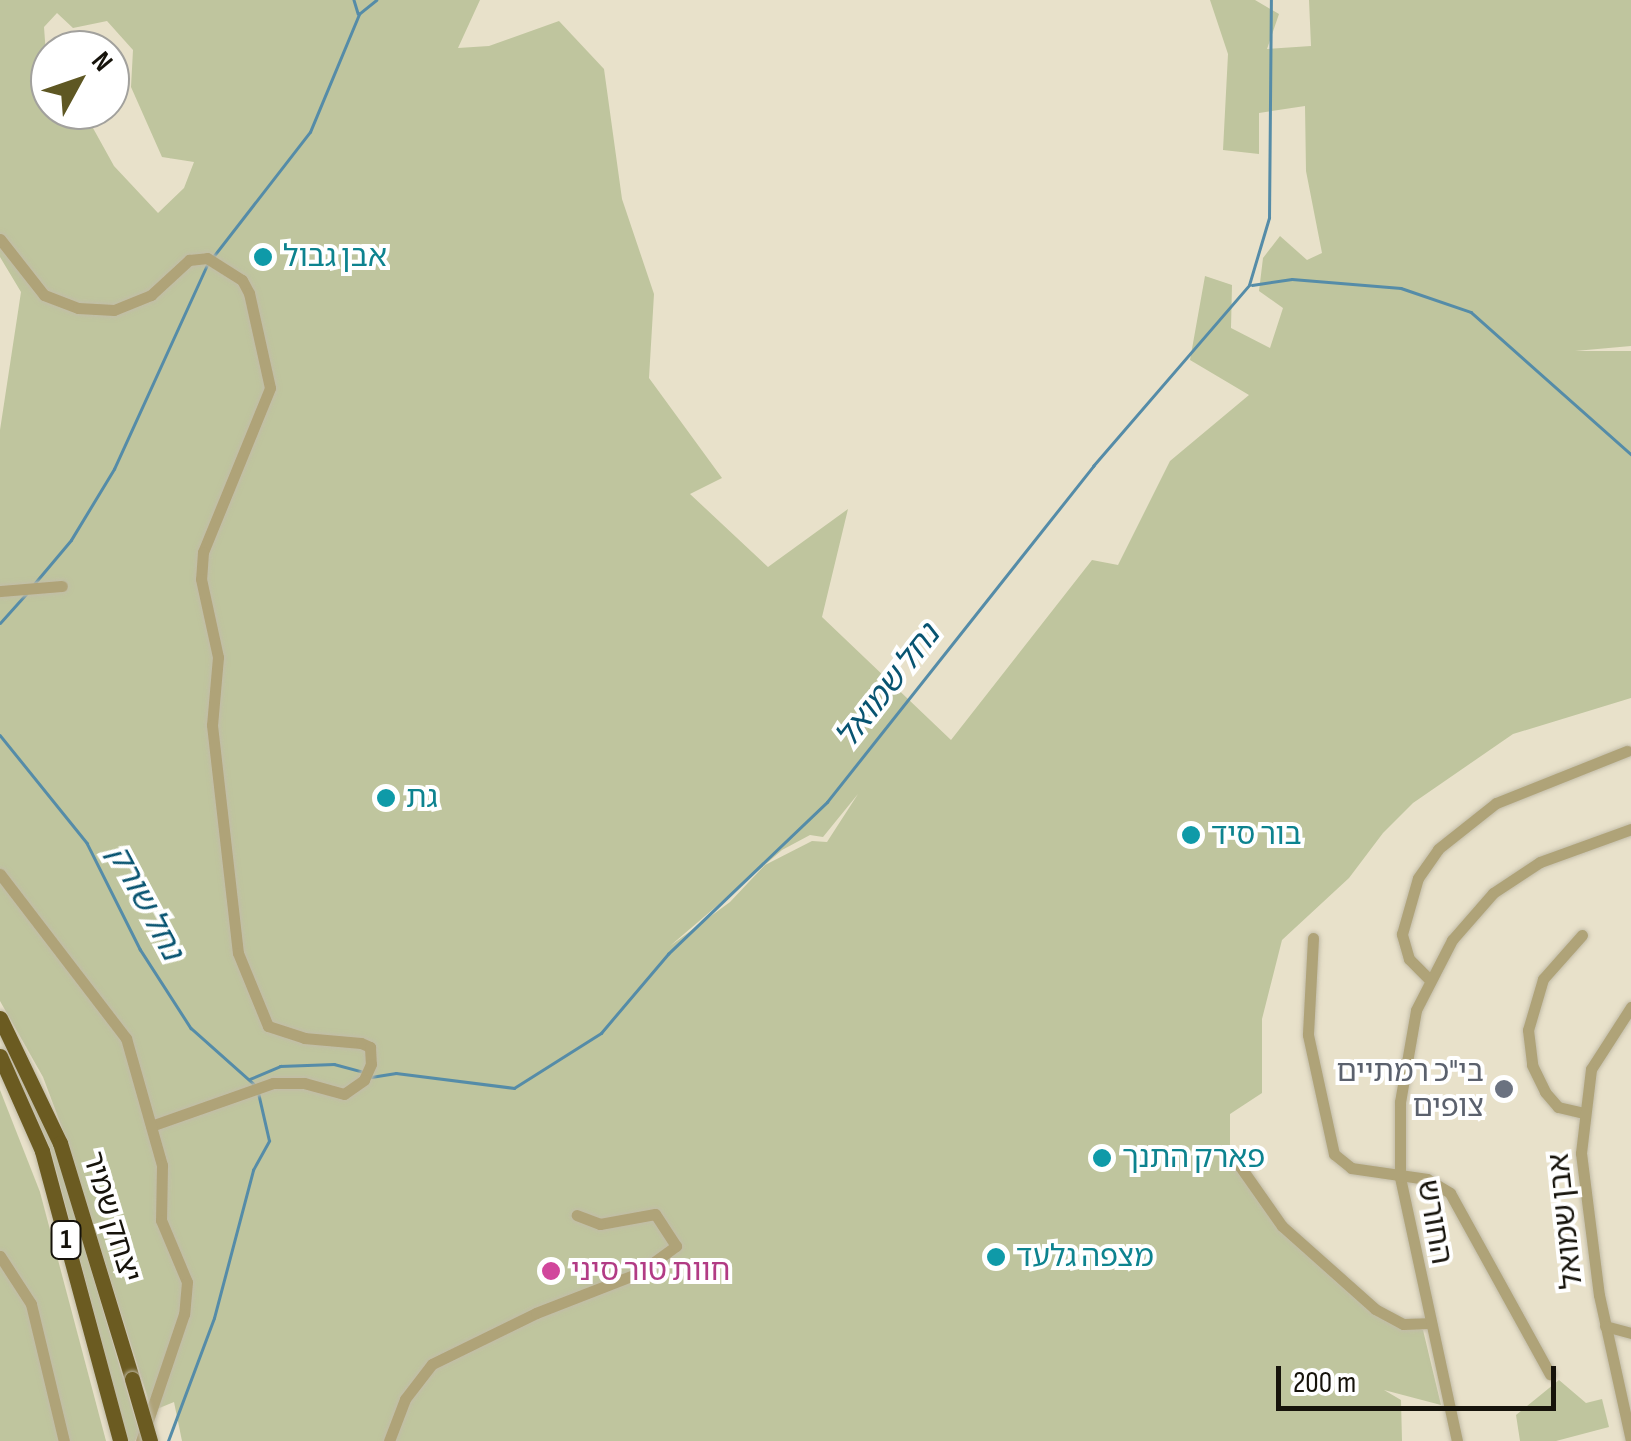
<!DOCTYPE html>
<html>
<head>
<meta charset="utf-8">
<style>
	body { margin:0 }
	#map { position:relative; width:1631px; height:1441px; overflow:hidden; background:#e8e1ca; font-family:"Sofia Sans Condensed","Noto Sans Hebrew",sans-serif }
	div>[style] { position:absolute }
	.green>* { inset:0; background:#bfc59e }
	.stream>* { height:2.5px; margin:-1.25px; padding:0 1.25px; transform-origin:1.25px; border-radius:1.25px; background:#558ca8 }
	.roads { filter:drop-shadow(0 0 2px #c2bca8) drop-shadow(0 0 2px #c2bca8) }
	.minor>* { height:11px; margin:-5.5px; padding:0 5.5px; transform-origin:5.5px; border-radius:5.5px; background:#afa378 }
	.highway>* { height:15px; margin:-7.5px; padding:0 7.5px; transform-origin:7.5px; border-radius:7.5px; background:#6b5b21 }
	.bridges { filter:drop-shadow(0 0 2px #c2bca8) drop-shadow(0 0 2px #c2bca8) }
	.highway-bridge>* { height:15px; margin:-7.5px; padding:0 7.5px; transform-origin:7.5px; border-radius:7.5px; background:#6b5b21 }
	.dots>* { width:28px; height:28px; translate:-50% -50%; box-sizing:border-box; border:5px solid #fff; border-radius:50% }
	span { translate:-50% -50%; white-space:nowrap; text-align:center; line-height:1.15; -webkit-text-stroke:8px #fff; paint-order:stroke }
	.shield-label span { padding:2px 8px; background:#fff; border:2px solid; border-radius:8px; -webkit-text-stroke-width:0 }
	.shield-label { font-size:28px; color:#16130b; font-weight:700 }
	.culture-label { font-size:30px; color:#0d838f }
	.left { translate:0 -50%; text-align:left }
	.worship-label { font-size:30px; color:#5b616d }
	.right { translate:-100% -50%; text-align:right }
	.street-label { font-size:30px; color:#16130b }
	.hotel-label { font-size:30px; color:#b23c85 }
	.water-label { font-size:32px; color:#085471; font-style:italic }
	.north { position:absolute; left:30px; top:30px; width:100px; height:100px; box-sizing:border-box; background:#fff; border:2px solid #a2a19d; border-radius:50%; rotate:50deg; font-size:28px; font-weight:700; line-height:40px; text-align:center; color:#16130b }
	.north::after { content:''; display:block; margin:auto; width:35px; height:45px; background:#5e5723; clip-path:polygon(50% 0,100% 100%,50% 72%,0 100%) }
	.scale { position:absolute; left:1276px; top:1366px; width:280px; height:45px; box-sizing:border-box; border:5px solid #16130b; border-top:0; padding-left:12px; font-size:30px; line-height:35px; white-space:nowrap; color:#16130b; -webkit-text-stroke:8px #fff; paint-order:stroke }
</style>
</head>
<body>
<div id="map">
	<div class="green">
		<div style="clip-path:polygon(evenodd,0 0,480px 0,458px 48px,489px 46px,559px 21px,604px 69px,622px 199px,654px 294px,649px 378px,722px 478px,690px 494px,768px 567px,848px 509px,822px 617px,951px 740px,1092px 560px,1118px 565px,1170px 461px,1249px 395px,1190px 360px,1205px 276px,1232px 285px,1231px 328px,1270px 348px,1283px 308px,1259px 291px,1263px 258px,1280px 236px,1307px 260px,1322px 253px,1306px 171px,1305px 106px,1259px 113px,1259px 154px,1223px 150px,1228px 54px,1210px 0,1255px 0,1279px 14px,1267px 49px,1311px 46px,1309px 0,1631px 0,1631px 346px,1575px 351px,1631px 351px,1631px 698px,1513px 734px,1413px 803px,1383px 833px,1349px 878px,1282px 940px,1262px 1019px,1262px 1093px,1230px 1114px,1230px 1154px,1282px 1232px,1377px 1316px,1423px 1330px,1441px 1405px,1384px 1390px,1401px 1400px,1402px 1441px,182px 1441px,174px 1402px,152px 1411px,64px 1133px,43px 1077px,0 1001px,0 430px,21px 292px,0 257px,0 0,57px 13px,73px 28px,107px 21px,133px 50px,131px 87px,162px 157px,194px 162px,184px 188px,158px 213px,114px 166px,83px 110px,50px 110px,44px 27px,57px 13px,0 0,858px 794px,827px 842px,812px 841px,765px 865px,730px 902px,670px 946px,782px 850px,810px 835px,823px 837px,858px 794px)"></div>
		<div style="clip-path:polygon(0 1030px,25px 1073px,57px 1155px,139px 1432px,135px 1441px,128px 1441px,51px 1150px)"></div>
		<div style="clip-path:polygon(0 1090px,40px 1192px,106px 1441px,0 1441px)"></div>
		<div style="clip-path:polygon(1559px 1380px,1586px 1403px,1602px 1399px,1609px 1427px,1556px 1441px,1520px 1441px,1516px 1415px)"></div>
	</div>
	<div class="stream">
		<div style="left:354px;top:0;width:14px;rotate:73deg"></div>
		<div style="left:213px;top:257px;width:158px;rotate:-52.2deg"></div>
		<div style="left:310px;top:132px;width:128px;rotate:-67.4deg"></div>
		<div style="left:359px;top:14px;width:22px;rotate:-39deg"></div>
		<div style="left:1252px;top:285px;width:40px;rotate:-8.5deg"></div>
		<div style="left:1292px;top:279px;width:109px;rotate:4.7deg"></div>
		<div style="left:1401px;top:288px;width:74px;rotate:18.9deg"></div>
		<div style="left:1471px;top:312px;width:214px;rotate:41.6deg"></div>
		<div style="left:34px;top:584px;width:57px;rotate:-49.9deg"></div>
		<div style="left:71px;top:540px;width:83px;rotate:-58.8deg"></div>
		<div style="left:114px;top:469px;width:226px;rotate:-65.5deg"></div>
		<div style="left:0;top:623px;width:39px;rotate:-48deg"></div>
		<div style="left:0;top:735px;width:139px;rotate:51.1deg"></div>
		<div style="left:87px;top:843px;width:119px;rotate:63.4deg"></div>
		<div style="left:140px;top:949px;width:94px;rotate:57.2deg"></div>
		<div style="left:191px;top:1028px;width:84px;rotate:41.6deg"></div>
		<div style="left:371px;top:1077px;width:25px;rotate:-9deg"></div>
		<div style="left:396px;top:1073px;width:119px;rotate:7.2deg"></div>
		<div style="left:514px;top:1088px;width:103px;rotate:-32.3deg"></div>
		<div style="left:601px;top:1033px;width:104px;rotate:-49.7deg"></div>
		<div style="left:668px;top:954px;width:220px;rotate:-43.7deg"></div>
		<div style="left:827px;top:802px;width:429px;rotate:-51.6deg"></div>
		<div style="left:1093px;top:466px;width:239px;rotate:-49.2deg"></div>
		<div style="left:1249px;top:285px;width:70px;rotate:-73.4deg"></div>
		<div style="left:1269px;top:218px;width:218px;rotate:-89.5deg"></div>
		<div style="left:250px;top:1079px;width:33px;rotate:-23deg"></div>
		<div style="left:280px;top:1066px;width:54px;rotate:-2.1deg"></div>
		<div style="left:334px;top:1064px;width:31px;rotate:15deg"></div>
		<div style="left:168px;top:1441px;width:131px;rotate:-69.5deg"></div>
		<div style="left:214px;top:1318px;width:153px;rotate:-75.2deg"></div>
		<div style="left:253px;top:1170px;width:33px;rotate:-61deg"></div>
		<div style="left:269px;top:1141px;width:49px;rotate:-102.9deg"></div>
	</div>
	<div class="roads">
		<div class="minor">
			<div style="left:0;top:239px;width:71px;rotate:51.8deg"></div>
			<div style="left:44px;top:295px;width:36px;rotate:21deg"></div>
			<div style="left:78px;top:308px;width:36px;rotate:3deg"></div>
			<div style="left:114px;top:310px;width:40px;rotate:-22deg"></div>
			<div style="left:151px;top:295px;width:52px;rotate:-42.6deg"></div>
			<div style="left:189px;top:260px;width:18px;rotate:-6deg"></div>
			<div style="left:207px;top:258px;width:41px;rotate:32.2deg"></div>
			<div style="left:242px;top:280px;width:15px;rotate:62deg"></div>
			<div style="left:249px;top:293px;width:97px;rotate:77.5deg"></div>
			<div style="left:270px;top:388px;width:177px;rotate:112.2deg"></div>
			<div style="left:203px;top:552px;width:27px;rotate:94deg"></div>
			<div style="left:201px;top:579px;width:80px;rotate:77.7deg"></div>
			<div style="left:218px;top:657px;width:68px;rotate:95deg"></div>
			<div style="left:212px;top:725px;width:229px;rotate:83.5deg"></div>
			<div style="left:238px;top:953px;width:79px;rotate:67.7deg"></div>
			<div style="left:268px;top:1026px;width:38px;rotate:18deg"></div>
			<div style="left:304px;top:1038px;width:57px;rotate:5deg"></div>
			<div style="left:361px;top:1043px;width:10px;rotate:24deg"></div>
			<div style="left:370px;top:1047px;width:17px;rotate:87deg"></div>
			<div style="left:371px;top:1064px;width:17px;rotate:114deg"></div>
			<div style="left:364px;top:1080px;width:24px;rotate:145deg"></div>
			<div style="left:344px;top:1094px;width:41px;rotate:-164.6deg"></div>
			<div style="left:304px;top:1083px;width:31px;rotate:180deg"></div>
			<div style="left:273px;top:1083px;width:129px;rotate:160.6deg"></div>
			<div style="left:0;top:591px;width:62px;rotate:-4.6deg"></div>
			<div style="left:0;top:874px;width:207px;rotate:52.5deg"></div>
			<div style="left:126px;top:1038px;width:132px;rotate:74.2deg"></div>
			<div style="left:162px;top:1165px;width:55px;rotate:91deg"></div>
			<div style="left:161px;top:1220px;width:67px;rotate:67.2deg"></div>
			<div style="left:187px;top:1282px;width:32px;rotate:95deg"></div>
			<div style="left:184px;top:1314px;width:134px;rotate:108.7deg"></div>
			<div style="left:1582px;top:935px;width:59px;rotate:131.6deg"></div>
			<div style="left:1543px;top:979px;width:53px;rotate:106.4deg"></div>
			<div style="left:1528px;top:1030px;width:35px;rotate:83deg"></div>
			<div style="left:1532px;top:1065px;width:30px;rotate:64deg"></div>
			<div style="left:1545px;top:1092px;width:20px;rotate:49deg"></div>
			<div style="left:1558px;top:1107px;width:26px;rotate:13deg"></div>
			<div style="left:1313px;top:938px;width:97px;rotate:93deg"></div>
			<div style="left:1308px;top:1035px;width:122px;rotate:77.7deg"></div>
			<div style="left:1334px;top:1154px;width:22px;rotate:39deg"></div>
			<div style="left:1351px;top:1168px;width:77px;rotate:8.2deg"></div>
			<div style="left:1427px;top:1179px;width:27px;rotate:31deg"></div>
			<div style="left:1450px;top:1193px;width:207px;rotate:61.1deg"></div>
			<div style="left:1429px;top:979px;width:28px;rotate:-135deg"></div>
			<div style="left:1409px;top:959px;width:26px;rotate:-106deg"></div>
			<div style="left:1402px;top:934px;width:58px;rotate:-74.1deg"></div>
			<div style="left:1418px;top:878px;width:35px;rotate:-55deg"></div>
			<div style="left:1438px;top:849px;width:74px;rotate:-38.4deg"></div>
			<div style="left:1496px;top:803px;width:141px;rotate:-21.7deg"></div>
			<div style="left:1631px;top:1007px;width:74px;rotate:122.8deg"></div>
			<div style="left:1591px;top:1069px;width:85px;rotate:96.8deg"></div>
			<div style="left:1581px;top:1153px;width:143px;rotate:82.8deg"></div>
			<div style="left:1599px;top:1295px;width:148px;rotate:77.6deg"></div>
			<div style="left:1237px;top:1162px;width:78px;rotate:54.9deg"></div>
			<div style="left:1282px;top:1226px;width:125px;rotate:41.7deg"></div>
			<div style="left:1375px;top:1309px;width:32px;rotate:28deg"></div>
			<div style="left:1403px;top:1324px;width:25px;rotate:-2deg"></div>
			<div style="left:0;top:1256px;width:57px;rotate:57.1deg"></div>
			<div style="left:31px;top:1304px;width:141px;rotate:76.5deg"></div>
			<div style="left:1605px;top:1326px;width:27px;rotate:15deg"></div>
			<div style="left:389px;top:1441px;width:45px;rotate:-69.1deg"></div>
			<div style="left:405px;top:1399px;width:44px;rotate:-52.4deg"></div>
			<div style="left:432px;top:1364px;width:116px;rotate:-26.1deg"></div>
			<div style="left:536px;top:1313px;width:110px;rotate:-21.2deg"></div>
			<div style="left:639px;top:1273px;width:46px;rotate:-36.1deg"></div>
			<div style="left:676px;top:1246px;width:38px;rotate:-123deg"></div>
			<div style="left:655px;top:1214px;width:56px;rotate:169.7deg"></div>
			<div style="left:600px;top:1224px;width:25px;rotate:-159deg"></div>
			<div style="left:1457px;top:1441px;width:270px;rotate:-102.2deg"></div>
			<div style="left:1400px;top:1177px;width:75px;rotate:-90deg"></div>
			<div style="left:1400px;top:1102px;width:93px;rotate:-80.1deg"></div>
			<div style="left:1416px;top:1010px;width:79px;rotate:-62.8deg"></div>
			<div style="left:1452px;top:940px;width:62px;rotate:-48.9deg"></div>
			<div style="left:1493px;top:893px;width:56px;rotate:-33.4deg"></div>
			<div style="left:1540px;top:862px;width:97px;rotate:-19.9deg"></div>
		</div>
		<div class="highway">
			<div style="left:0;top:1018px;width:139px;rotate:64.4deg"></div>
			<div style="left:60px;top:1143px;width:247px;rotate:73deg"></div>
			<div style="left:0;top:1056px;width:104px;rotate:66.1deg"></div>
			<div style="left:42px;top:1151px;width:300px;rotate:74.9deg"></div>
		</div>
	</div>
	<div class="bridges">
		<div class="highway-bridge">
			<div style="left:132px;top:1379px;width:65px;rotate:73.8deg"></div>
		</div>
	</div>
	<div class="dots">
		<div style="left:263px;top:257px;background:#0f9aa8"></div>
		<div style="left:386px;top:798px;background:#0f9aa8"></div>
		<div style="left:1191px;top:835px;background:#0f9aa8"></div>
		<div style="left:1504px;top:1089px;background:#6b7280"></div>
		<div style="left:1102px;top:1158px;background:#0f9aa8"></div>
		<div style="left:996px;top:1257px;background:#0f9aa8"></div>
		<div style="left:551px;top:1271px;background:#d1479c"></div>
	</div>
	<div class="shield-label">
		<span style="left:66px;top:1240px">1</span>
	</div>
	<div class="culture-label">
		<span class="left" style="left:283px;top:257px">אבן גבול</span>
		<span class="left" style="left:406px;top:798px">גת</span>
		<span class="left" style="left:1211px;top:835px">בור סיד</span>
		<span class="left" style="left:1122px;top:1158px">פארק התנך</span>
		<span class="left" style="left:1016px;top:1257px">מצפה גלעד</span>
	</div>
	<div class="worship-label">
		<span class="right" style="left:1484px;top:1089px">בי"כ רמתיים<br>צופים</span>
	</div>
	<div class="street-label">
		<span style="left:111px;top:1217px;rotate:73deg">יצחק שמיר</span>
		<span style="left:1566px;top:1221px;rotate:-96deg">אבן שמואל</span>
		<span style="left:1434px;top:1222px;rotate:80deg">החורש</span>
	</div>
	<div class="hotel-label">
		<span class="left" style="left:571px;top:1271px">חוות טור סיני</span>
	</div>
	<div class="water-label">
		<span style="left:889px;top:687px;rotate:-52deg">נחל שמואל</span>
		<span style="left:144px;top:903px;rotate:62deg">נחל שורק</span>
	</div>
	<div class="north">N</div>
	<div class="scale">200 m</div>
</div>
</body>
</html>
